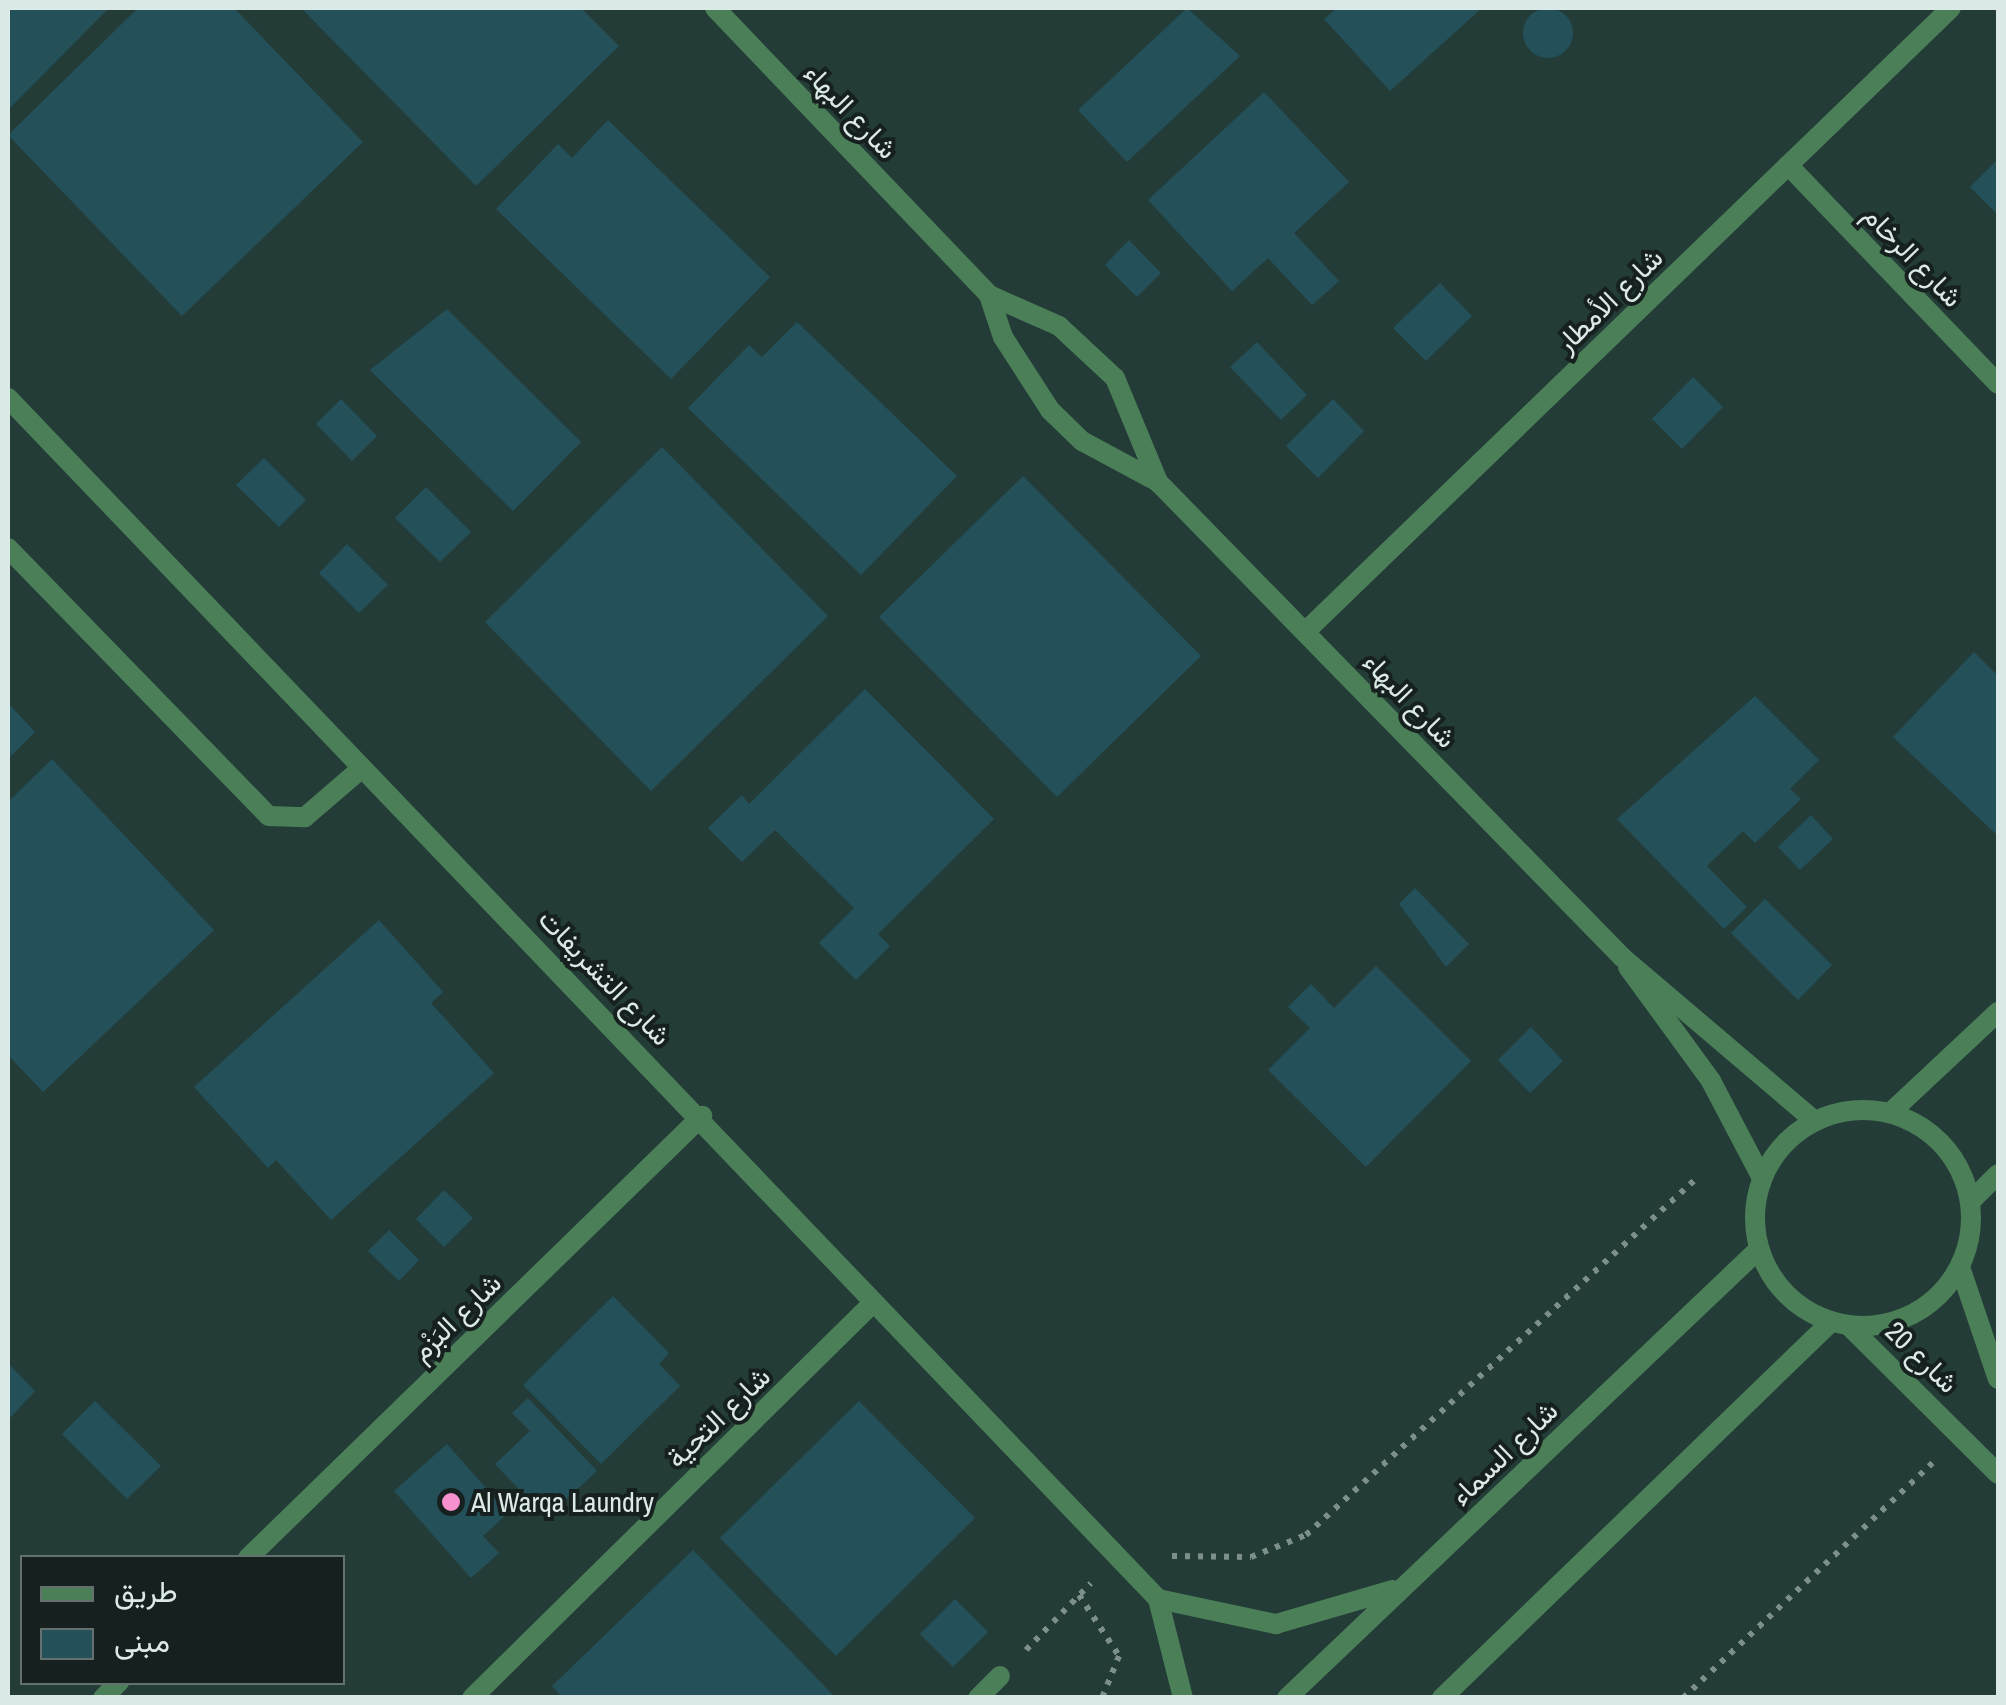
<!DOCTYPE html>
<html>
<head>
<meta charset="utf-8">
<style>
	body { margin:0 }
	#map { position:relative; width:2006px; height:1705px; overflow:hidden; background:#243c38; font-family:"Archivo Narrow",Vazirmatn,sans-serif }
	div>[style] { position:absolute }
	.building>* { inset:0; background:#24505a }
	.round { border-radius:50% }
	.path>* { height:6px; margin-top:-3px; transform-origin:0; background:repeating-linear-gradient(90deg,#7c8f8b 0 5px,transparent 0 13px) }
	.service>* { height:20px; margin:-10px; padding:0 10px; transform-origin:10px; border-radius:10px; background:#4b7f57 }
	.minor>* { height:20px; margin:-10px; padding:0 10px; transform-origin:10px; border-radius:10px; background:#4b7f57 }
	.minor>.ring { margin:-10px; padding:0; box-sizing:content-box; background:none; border:20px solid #4b7f57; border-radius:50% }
	.dots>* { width:28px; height:28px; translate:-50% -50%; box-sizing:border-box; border:5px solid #16211f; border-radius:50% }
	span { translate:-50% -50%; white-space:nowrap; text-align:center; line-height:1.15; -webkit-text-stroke:8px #16211f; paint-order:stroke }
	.street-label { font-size:28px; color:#dceae7 }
	.poi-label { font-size:28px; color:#dceae7 }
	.left { translate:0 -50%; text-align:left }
	.frame { position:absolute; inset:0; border:10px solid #dceae7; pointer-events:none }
	.legend { position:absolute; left:20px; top:1555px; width:325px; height:130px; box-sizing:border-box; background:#16211f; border:2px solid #65716f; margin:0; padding:12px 18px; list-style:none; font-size:30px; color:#dceae7 }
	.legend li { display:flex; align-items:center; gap:20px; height:50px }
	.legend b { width:50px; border:2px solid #65716f }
</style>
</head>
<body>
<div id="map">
	<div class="building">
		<div class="round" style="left:1523px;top:8px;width:50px;height:50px"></div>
		<div style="clip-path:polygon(8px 8px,109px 8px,8px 110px)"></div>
		<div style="clip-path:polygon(138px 8px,234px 8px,363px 142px,182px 316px,8px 135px)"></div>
		<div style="clip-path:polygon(301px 8px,581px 8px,619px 46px,476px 186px)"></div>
		<div style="clip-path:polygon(1187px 8px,1240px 56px,1127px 162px,1078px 110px)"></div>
		<div style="clip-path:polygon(1337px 8px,1482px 8px,1390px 91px,1324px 19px)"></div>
		<div style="clip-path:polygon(1264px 92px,1349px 182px,1294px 233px,1339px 281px,1312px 305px,1268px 258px,1232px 291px,1148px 200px)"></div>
		<div style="clip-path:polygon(608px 120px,770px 277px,671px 379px,496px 209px,558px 144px,572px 158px)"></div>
		<div style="clip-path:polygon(1998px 159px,1998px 215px,1970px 187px)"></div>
		<div style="clip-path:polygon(1129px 240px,1161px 273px,1137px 297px,1105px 265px)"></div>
		<div style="clip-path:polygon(1440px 283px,1472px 316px,1426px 361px,1393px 328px)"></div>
		<div style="clip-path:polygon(447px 309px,581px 442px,513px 511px,370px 370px)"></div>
		<div style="clip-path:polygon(797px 322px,957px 476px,861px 575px,688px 408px,749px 345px,762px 357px)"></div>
		<div style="clip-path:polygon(1257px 342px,1307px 395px,1281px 420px,1230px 367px)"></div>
		<div style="clip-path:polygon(1693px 377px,1723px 407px,1682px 449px,1652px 419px)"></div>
		<div style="clip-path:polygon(341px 399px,377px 436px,352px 461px,316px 424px)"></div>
		<div style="clip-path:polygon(1333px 399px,1364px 431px,1318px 478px,1286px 446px)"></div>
		<div style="clip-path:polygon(662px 447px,828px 616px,651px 791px,485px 622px)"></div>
		<div style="clip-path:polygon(264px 458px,306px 500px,279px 527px,236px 485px)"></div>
		<div style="clip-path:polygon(1023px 476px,1201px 656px,1057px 797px,879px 617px)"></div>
		<div style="clip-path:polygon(426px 487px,471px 532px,440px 562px,395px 518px)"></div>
		<div style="clip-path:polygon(347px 544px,388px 585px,359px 613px,319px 573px)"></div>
		<div style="clip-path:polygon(1974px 652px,1998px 676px,1998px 836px,1893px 737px)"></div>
		<div style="clip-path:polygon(865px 689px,994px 819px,878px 934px,890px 946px,856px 980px,819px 943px,854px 908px,775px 830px,742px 862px,708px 828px,742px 795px,749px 804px)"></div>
		<div style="clip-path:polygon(1755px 696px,1819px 760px,1790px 789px,1801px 799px,1755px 843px,1743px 831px,1707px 866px,1747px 907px,1724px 929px,1617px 819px)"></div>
		<div style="clip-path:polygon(8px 703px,35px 732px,8px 759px)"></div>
		<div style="clip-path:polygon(52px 759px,214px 930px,43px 1092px,8px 1055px,8px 802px)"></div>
		<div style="clip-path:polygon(1811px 815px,1833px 839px,1800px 870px,1778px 847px)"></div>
		<div style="clip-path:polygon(1415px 888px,1469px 944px,1446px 967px,1399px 904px)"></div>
		<div style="clip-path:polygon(1765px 899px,1832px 965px,1798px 1000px,1731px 933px)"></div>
		<div style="clip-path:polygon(379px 920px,443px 992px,431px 1003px,494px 1073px,331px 1220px,276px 1160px,268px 1168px,194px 1087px)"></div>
		<div style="clip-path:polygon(1376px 966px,1471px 1061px,1366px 1167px,1268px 1070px,1310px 1028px,1288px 1007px,1311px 984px,1334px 1008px)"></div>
		<div style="clip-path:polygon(1531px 1027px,1563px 1061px,1530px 1093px,1498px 1060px)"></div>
		<div style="clip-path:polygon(444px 1190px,473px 1218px,444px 1247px,416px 1219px)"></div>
		<div style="clip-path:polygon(389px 1230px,419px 1260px,399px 1281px,368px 1251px)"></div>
		<div style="clip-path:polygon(613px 1296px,669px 1353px,659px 1364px,680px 1386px,601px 1464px,523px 1385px)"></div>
		<div style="clip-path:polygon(8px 1363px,35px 1391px,8px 1420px)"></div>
		<div style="clip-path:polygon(528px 1398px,597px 1471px,546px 1518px,495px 1464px,530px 1431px,512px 1413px)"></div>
		<div style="clip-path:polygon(95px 1401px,161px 1466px,127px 1499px,62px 1434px)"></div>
		<div style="clip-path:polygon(859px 1401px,975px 1518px,836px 1656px,720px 1538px)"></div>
		<div style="clip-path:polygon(447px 1444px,508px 1513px,483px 1536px,499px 1553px,471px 1578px,394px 1491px)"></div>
		<div style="clip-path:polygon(693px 1550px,833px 1695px,831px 1698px,563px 1698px,552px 1686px)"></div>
		<div style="clip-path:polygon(955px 1599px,988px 1632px,953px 1667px,920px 1634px)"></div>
	</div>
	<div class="path">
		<div style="left:1172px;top:1556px;width:79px;rotate:0.7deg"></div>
		<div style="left:1251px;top:1557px;width:59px;rotate:-21.8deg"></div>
		<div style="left:1306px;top:1535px;width:529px;rotate:-42.4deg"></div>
		<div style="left:1079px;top:1595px;width:73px;rotate:56.7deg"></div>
		<div style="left:1119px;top:1656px;width:45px;rotate:112deg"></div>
		<div style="left:1026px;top:1650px;width:93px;rotate:-45.9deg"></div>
		<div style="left:1683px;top:1698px;width:344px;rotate:-43.3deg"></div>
	</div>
	<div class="service">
		<div style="left:8px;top:548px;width:374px;rotate:45.8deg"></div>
		<div style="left:269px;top:816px;width:36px;rotate:2deg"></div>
		<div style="left:305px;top:817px;width:75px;rotate:-40.7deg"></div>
		<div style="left:978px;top:1698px;width:31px;rotate:-45deg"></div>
	</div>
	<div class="minor">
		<div style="left:715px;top:8px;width:397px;rotate:46.3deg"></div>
		<div style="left:989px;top:295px;width:44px;rotate:71.6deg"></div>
		<div style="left:1003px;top:337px;width:87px;rotate:57.2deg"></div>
		<div style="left:1050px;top:410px;width:45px;rotate:44.1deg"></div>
		<div style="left:1082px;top:441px;width:86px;rotate:28.3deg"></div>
		<div style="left:1158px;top:482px;width:664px;rotate:45.67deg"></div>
		<div style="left:1622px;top:957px;width:253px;rotate:40.4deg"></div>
		<div style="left:1788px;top:165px;width:303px;rotate:46.2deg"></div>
		<div style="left:989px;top:295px;width:77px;rotate:23.9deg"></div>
		<div style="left:1059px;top:326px;width:76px;rotate:42.9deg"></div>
		<div style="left:1115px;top:378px;width:113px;rotate:67.5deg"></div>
		<div style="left:8px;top:398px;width:1663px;rotate:46.24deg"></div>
		<div style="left:1158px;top:1599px;width:102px;rotate:75.8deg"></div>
		<div style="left:1305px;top:632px;width:898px;rotate:-44.01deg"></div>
		<div style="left:1628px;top:967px;width:141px;rotate:53.9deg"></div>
		<div style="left:1711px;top:1081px;width:110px;rotate:62.3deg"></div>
		<div class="ring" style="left:1755px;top:1110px;width:196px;height:196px"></div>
		<div style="left:1890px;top:1113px;width:148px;rotate:-43.1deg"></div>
		<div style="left:1971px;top:1201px;width:38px;rotate:-45deg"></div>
		<div style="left:1960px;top:1267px;width:118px;rotate:71.3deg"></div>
		<div style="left:1848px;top:1325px;width:211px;rotate:44.8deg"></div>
		<div style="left:248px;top:1558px;width:634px;rotate:-44.23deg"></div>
		<div style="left:1158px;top:1599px;width:121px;rotate:12deg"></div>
		<div style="left:1276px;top:1624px;width:121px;rotate:-16.3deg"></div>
		<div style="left:103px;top:1698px;width:23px;rotate:-45deg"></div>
		<div style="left:472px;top:1698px;width:564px;rotate:-44.57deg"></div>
		<div style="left:1287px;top:1698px;width:651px;rotate:-43.57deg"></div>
		<div style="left:1442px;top:1698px;width:542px;rotate:-44.03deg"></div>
	</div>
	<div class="dots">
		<div style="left:451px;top:1502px;background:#f790ce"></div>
	</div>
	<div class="street-label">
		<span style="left:851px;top:111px;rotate:46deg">شارع البهاء</span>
		<span style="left:1913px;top:256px;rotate:46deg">شارع الرخام</span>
		<span style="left:1609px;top:300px;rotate:-44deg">شارع الأمطار</span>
		<span style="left:1410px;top:700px;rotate:46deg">شارع البهاء</span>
		<span style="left:605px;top:977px;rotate:46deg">شارع التشريفات</span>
		<span style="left:456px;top:1317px;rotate:-44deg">شارع البَزْم</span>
		<span style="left:1922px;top:1357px;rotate:44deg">شارع 20</span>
		<span style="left:718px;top:1417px;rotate:-44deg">شارع التحية</span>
		<span style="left:1504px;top:1453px;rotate:-44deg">شارع السماء</span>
	</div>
	<div class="poi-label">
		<span class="left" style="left:471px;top:1502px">Al Warqa Laundry</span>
	</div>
	<div class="frame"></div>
	<ul class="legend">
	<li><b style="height:12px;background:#4b7f57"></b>طريق</li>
	<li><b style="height:28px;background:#24505a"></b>مبنى</li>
	</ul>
</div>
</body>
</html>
